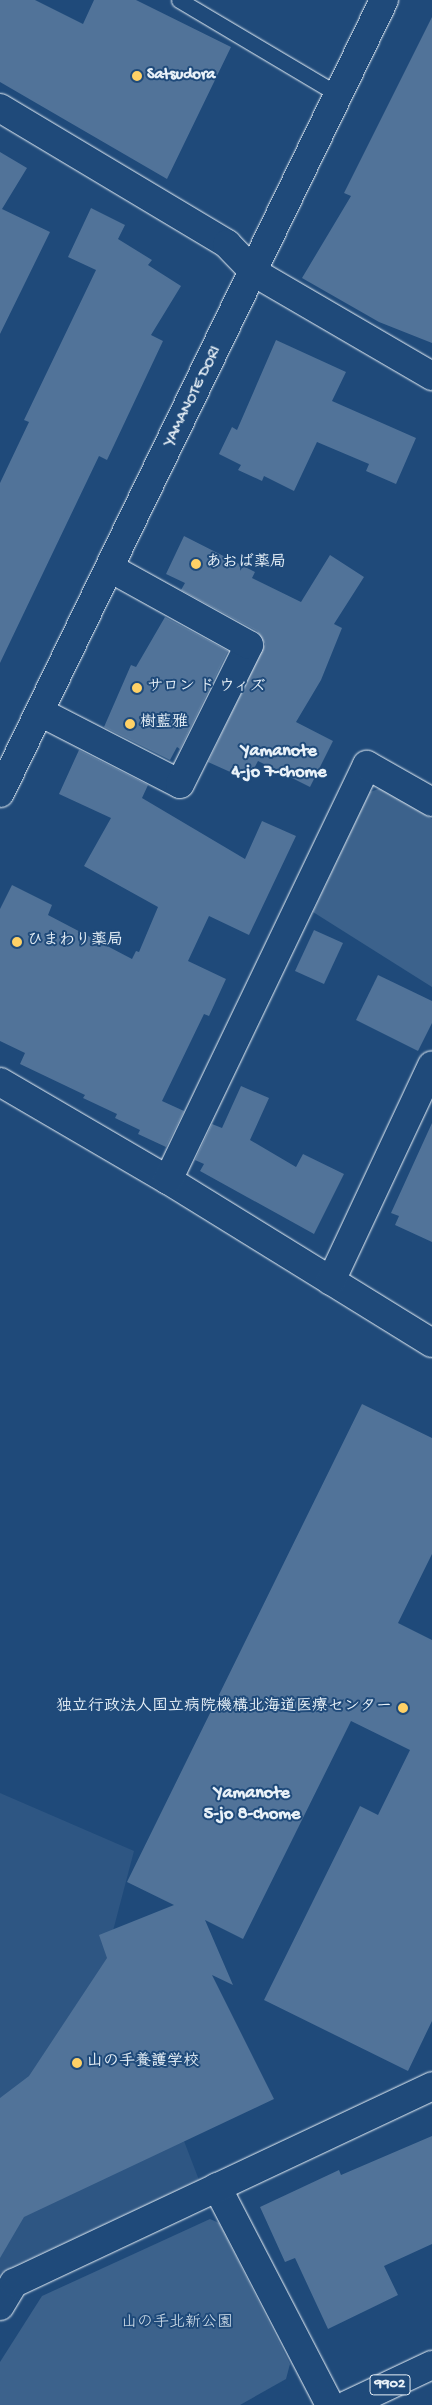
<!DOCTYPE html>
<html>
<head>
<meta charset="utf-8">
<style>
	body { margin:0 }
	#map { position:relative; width:432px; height:2405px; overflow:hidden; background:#1f4a7a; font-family:"Gochi Hand","Klee One",sans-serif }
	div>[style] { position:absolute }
	.built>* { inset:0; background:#2e5683 }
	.green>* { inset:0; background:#3c628c }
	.building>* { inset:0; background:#517399 }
	.roads { filter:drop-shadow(0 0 1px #e8f1f8) drop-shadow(0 0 1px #e8f1f8) }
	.service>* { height:15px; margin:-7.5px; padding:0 7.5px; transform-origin:7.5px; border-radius:7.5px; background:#1f4a7a }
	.minor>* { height:28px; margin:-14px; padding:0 14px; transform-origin:14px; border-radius:14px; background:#1f4a7a }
	.secondary>* { height:28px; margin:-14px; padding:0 14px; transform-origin:14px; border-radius:14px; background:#1f4a7a }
	.primary>* { height:28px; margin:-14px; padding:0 14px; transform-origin:14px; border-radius:14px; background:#1f4a7a }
	.dots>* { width:14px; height:14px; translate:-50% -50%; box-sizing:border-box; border:2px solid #1f4a7a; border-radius:50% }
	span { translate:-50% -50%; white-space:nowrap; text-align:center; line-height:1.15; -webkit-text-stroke:4px #1f4a7a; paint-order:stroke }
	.shield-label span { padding:1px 4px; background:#1f4a7a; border:1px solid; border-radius:4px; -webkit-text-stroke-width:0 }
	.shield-label { font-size:15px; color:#e8f1f8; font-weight:700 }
	.poi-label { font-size:16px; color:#e8f1f8; font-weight:700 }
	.left { translate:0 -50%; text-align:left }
	.right { translate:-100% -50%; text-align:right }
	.street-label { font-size:16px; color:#e8f1f8 }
	.park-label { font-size:16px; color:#d7e3ed }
	.neighbourhood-label { font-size:18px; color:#e8f1f8; font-weight:700 }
</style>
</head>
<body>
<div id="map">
	<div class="built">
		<div style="clip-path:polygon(0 1793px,134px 1851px,109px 1946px,199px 2180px,0 2273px)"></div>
	</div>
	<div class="green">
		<div style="clip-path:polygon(381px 788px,432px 819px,432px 987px,313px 912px,370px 792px)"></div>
		<div style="clip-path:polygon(210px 2219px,219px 2223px,290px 2364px,286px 2379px,240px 2405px,0 2405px,0 2362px,42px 2296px)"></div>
	</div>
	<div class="building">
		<div style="clip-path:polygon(0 0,35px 0,83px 24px,94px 0,136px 0,231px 47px,167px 179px,0 82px)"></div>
		<div style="clip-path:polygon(432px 17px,432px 343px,379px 322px,302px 278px,351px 196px,344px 193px)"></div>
		<div style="clip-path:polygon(0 152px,27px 168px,2px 209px,50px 232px,0 334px)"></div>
		<div style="clip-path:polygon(91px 208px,125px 225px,118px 239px,152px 260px,148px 265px,181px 286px,151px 335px,163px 341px,107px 460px,99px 456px,0 663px,0 483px,29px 422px,24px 420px,96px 270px,68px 257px)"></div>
		<div style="clip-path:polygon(276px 340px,346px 372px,332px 401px,416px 438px,396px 484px,366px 471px,369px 464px,317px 442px,294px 491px,264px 476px,262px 481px,238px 470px,241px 465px,219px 454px,232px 427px,237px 430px)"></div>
		<div style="clip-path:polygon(184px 536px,255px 572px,252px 578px,301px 602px,330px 555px,364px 577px,334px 624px,342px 628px,321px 680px,296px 722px,333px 741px,310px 787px,258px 761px,248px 780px,208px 762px,265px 644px,257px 631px,181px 590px,185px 583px,166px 574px)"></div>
		<div style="clip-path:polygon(165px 617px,228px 651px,180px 749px,177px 747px,170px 760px,104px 727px,131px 665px,136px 667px)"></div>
		<div style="clip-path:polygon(79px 750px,148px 785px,142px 798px,245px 859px,262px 821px,296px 836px,249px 935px,209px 916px,188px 961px,226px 979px,209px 1016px,204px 1014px,162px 1101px,184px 1111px,166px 1147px,138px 1134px,140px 1130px,115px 1118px,117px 1114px,83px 1098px,85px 1095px,20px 1064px,25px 1053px,0 1041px,0 909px,12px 885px,52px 905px,48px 915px,132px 959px,136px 951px,139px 952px,158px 907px,84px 866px,111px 818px,59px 794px)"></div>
		<div style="clip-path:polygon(314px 930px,343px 943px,324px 984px,295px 971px)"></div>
		<div style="clip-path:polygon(378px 975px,432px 1001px,432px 1023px,418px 1051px,356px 1020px)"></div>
		<div style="clip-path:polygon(241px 1086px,269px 1098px,250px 1140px,296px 1167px,303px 1154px,344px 1174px,314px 1234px,200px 1171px,204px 1164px,195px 1160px,212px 1124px,222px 1128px)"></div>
		<div style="clip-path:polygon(432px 1123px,432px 1242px,395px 1225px,399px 1216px,391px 1213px)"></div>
		<div style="clip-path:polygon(362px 1404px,432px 1438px,432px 1554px,398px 1623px,432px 1640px,432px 2021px,408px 2071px,264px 2000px,360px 1806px,378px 1815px,410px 1750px,351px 1721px,243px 1939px,205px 1920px,233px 1985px,212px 1975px,274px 2099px,24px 2217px,0 2258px,0 2098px,29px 2076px,107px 1958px,99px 1935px,174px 1905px,127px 1882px)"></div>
		<div style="clip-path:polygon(432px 2136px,432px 2244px,384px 2266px,398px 2295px,328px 2329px,295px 2258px,285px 2262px,260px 2207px,339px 2170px,341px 2175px)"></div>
	</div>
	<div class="roads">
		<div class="service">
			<div style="left:179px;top:0;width:186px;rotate:30.7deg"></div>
		</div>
		<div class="minor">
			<div style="left:0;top:108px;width:265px;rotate:30.9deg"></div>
			<div style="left:227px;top:244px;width:40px;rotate:46deg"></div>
			<div style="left:255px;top:273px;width:205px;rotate:30.2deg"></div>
			<div style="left:40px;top:712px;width:157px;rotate:27.2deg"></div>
			<div style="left:180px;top:784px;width:155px;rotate:-63.6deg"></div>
			<div style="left:249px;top:645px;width:159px;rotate:-151deg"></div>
			<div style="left:0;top:1082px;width:194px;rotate:30.3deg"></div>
			<div style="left:168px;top:1180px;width:310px;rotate:31.7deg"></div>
			<div style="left:168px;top:1180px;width:460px;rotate:-64.4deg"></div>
			<div style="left:367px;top:765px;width:75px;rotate:29.6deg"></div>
			<div style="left:331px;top:1281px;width:238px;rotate:-64.9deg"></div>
			<div style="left:217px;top:2187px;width:246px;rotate:62.6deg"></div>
			<div style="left:0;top:2306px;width:27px;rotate:-59deg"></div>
			<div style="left:14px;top:2283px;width:462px;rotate:-25.2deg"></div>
		</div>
		<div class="secondary">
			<div style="left:0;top:793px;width:881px;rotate:-64.16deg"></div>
		</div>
		<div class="primary">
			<div style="left:347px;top:2405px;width:94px;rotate:-25.2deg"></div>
		</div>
	</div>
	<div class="dots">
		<div style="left:137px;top:76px;background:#ffd166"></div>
		<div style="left:196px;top:564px;background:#ffd166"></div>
		<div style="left:137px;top:688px;background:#ffd166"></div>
		<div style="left:130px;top:724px;background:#ffd166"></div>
		<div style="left:17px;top:942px;background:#ffd166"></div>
		<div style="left:403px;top:1708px;background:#ffd166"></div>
		<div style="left:77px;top:2063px;background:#ffd166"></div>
	</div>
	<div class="shield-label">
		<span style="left:390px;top:2385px">9902</span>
	</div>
	<div class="poi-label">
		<span class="left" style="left:147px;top:76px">Satsudora</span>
		<span class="left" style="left:206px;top:564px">あおば薬局</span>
		<span class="left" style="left:147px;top:688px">サロン ド ウィズ</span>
		<span class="left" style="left:140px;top:724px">樹藍雅</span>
		<span class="left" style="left:27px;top:942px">ひまわり薬局</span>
		<span class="right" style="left:392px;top:1708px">独立行政法人国立病院機構北海道医療センター</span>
		<span class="left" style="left:87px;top:2063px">山の手養護学校</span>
	</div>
	<div class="street-label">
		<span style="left:194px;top:397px;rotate:-64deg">YAMANOTE DORI</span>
	</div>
	<div class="park-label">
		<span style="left:177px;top:2324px">山の手北新公園</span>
	</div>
	<div class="neighbourhood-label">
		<span style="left:279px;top:763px">Yamanote<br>4-jo 7-chome</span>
		<span style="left:252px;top:1805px">Yamanote<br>5-jo 8-chome</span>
	</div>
</div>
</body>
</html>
